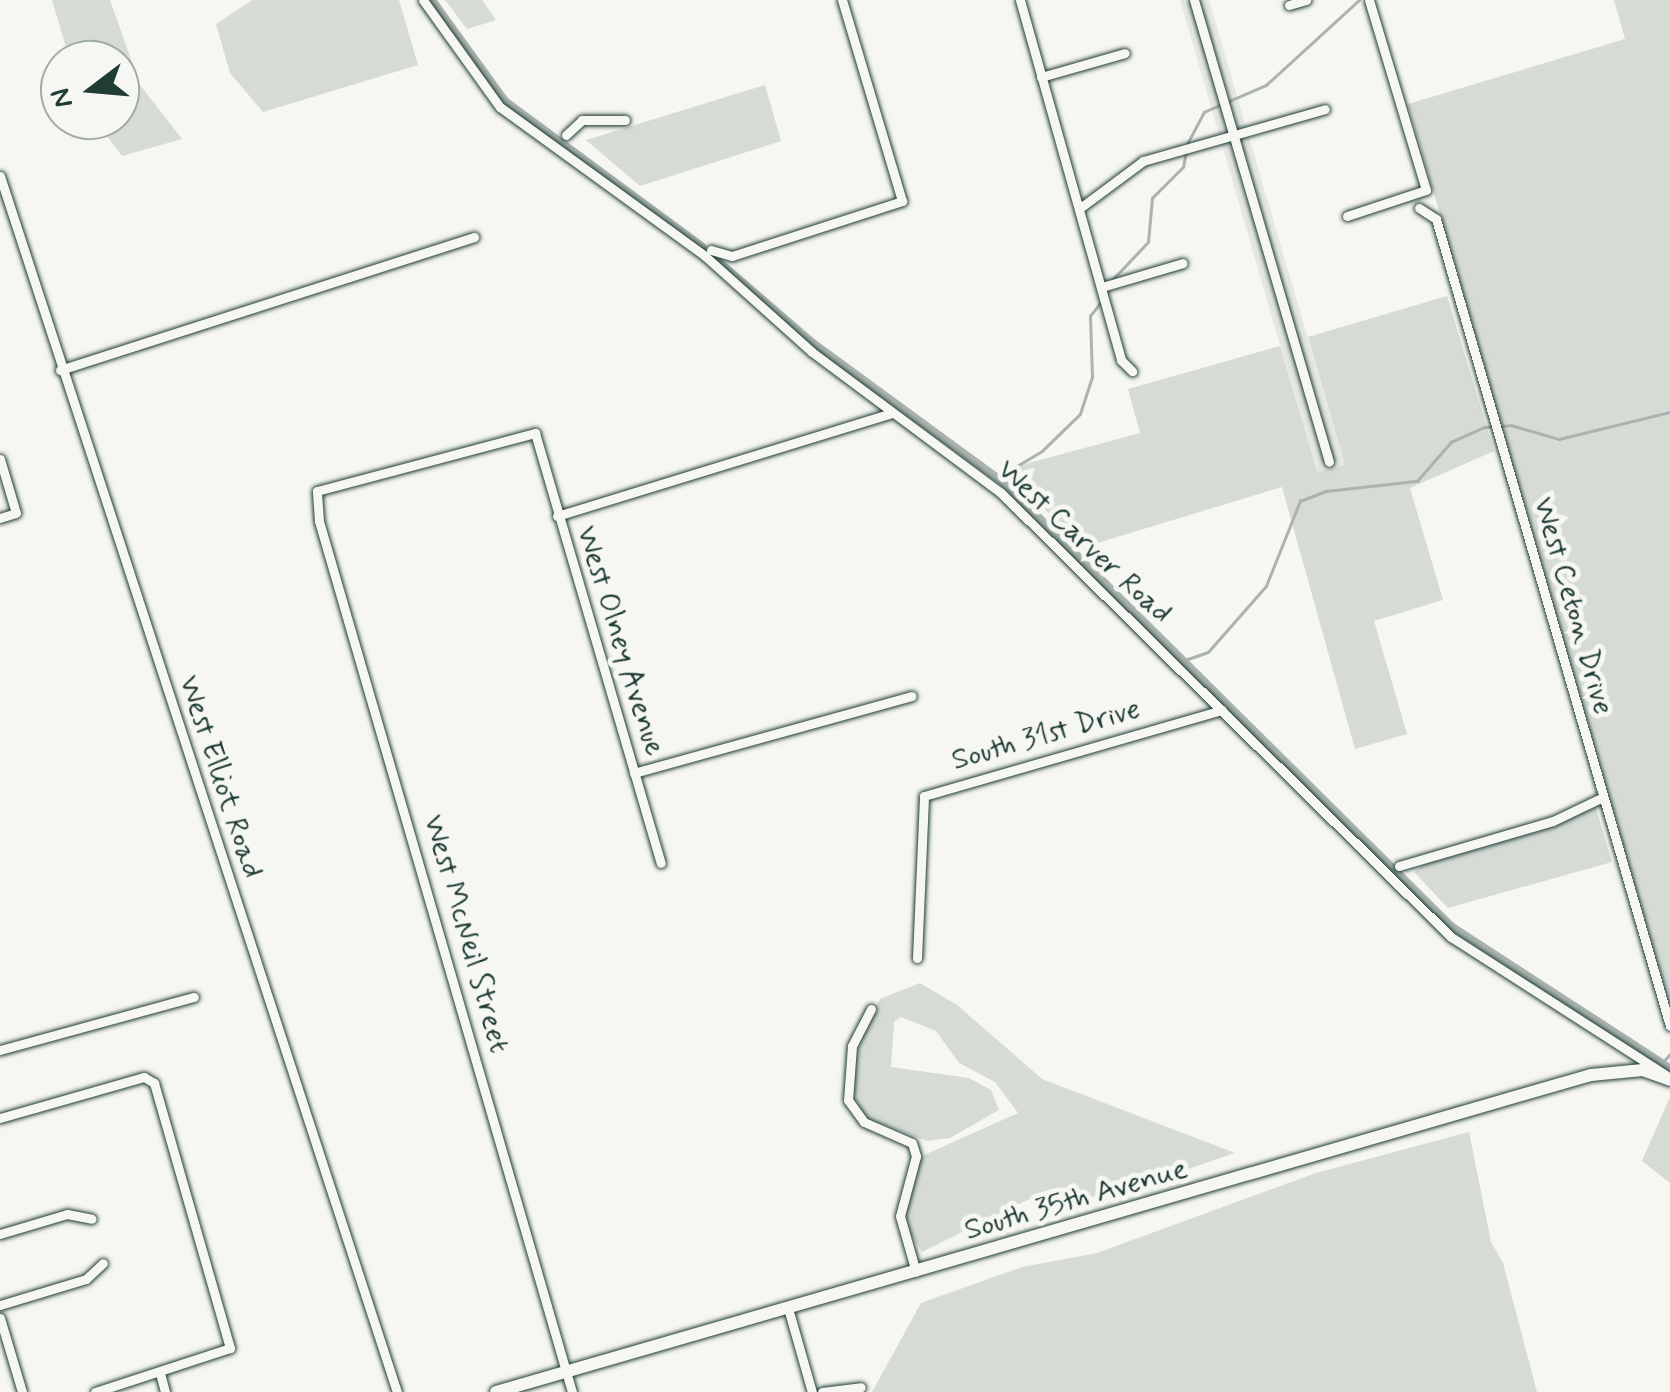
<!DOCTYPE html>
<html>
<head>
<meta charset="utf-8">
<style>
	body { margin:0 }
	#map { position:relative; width:1670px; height:1392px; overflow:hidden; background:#f6f6f2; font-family:Mynerve,sans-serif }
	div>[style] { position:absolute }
	.built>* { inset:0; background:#e6e8e4 }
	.green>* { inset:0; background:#d6dbd6 }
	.stream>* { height:2.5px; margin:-1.25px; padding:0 1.25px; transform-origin:1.25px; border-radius:1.25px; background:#aab3ae }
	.canal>* { height:8px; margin:-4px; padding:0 4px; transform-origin:4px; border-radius:4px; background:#aab3ae }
	.roads { filter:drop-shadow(0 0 2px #1f3d34) drop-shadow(0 0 2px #1f3d34) }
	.street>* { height:9px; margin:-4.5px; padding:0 4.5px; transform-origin:4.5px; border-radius:4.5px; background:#f6f6f2 }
	.secondary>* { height:12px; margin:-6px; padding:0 6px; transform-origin:6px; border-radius:6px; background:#f6f6f2 }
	span { translate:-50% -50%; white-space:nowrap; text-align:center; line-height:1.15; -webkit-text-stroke:10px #f6f6f2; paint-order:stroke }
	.street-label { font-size:30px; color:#1f3d34 }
	.north { position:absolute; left:40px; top:40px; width:100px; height:100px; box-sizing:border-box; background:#f6f6f2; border:2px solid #a0aca6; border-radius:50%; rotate:254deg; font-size:28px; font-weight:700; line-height:40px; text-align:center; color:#1f3d34 }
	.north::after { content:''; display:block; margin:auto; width:35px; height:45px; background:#1f3d34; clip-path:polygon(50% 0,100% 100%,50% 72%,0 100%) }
</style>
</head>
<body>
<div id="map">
	<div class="built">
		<div style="clip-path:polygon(1180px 0,1209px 0,1345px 465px,1317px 473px)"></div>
	</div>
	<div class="green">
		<div style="clip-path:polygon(52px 0,110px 0,140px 85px,182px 139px,122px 156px,95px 120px,120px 120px,120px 60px,70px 60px)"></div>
		<div style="clip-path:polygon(252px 0,399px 0,418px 65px,263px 112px,230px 73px,216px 24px)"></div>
		<div style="clip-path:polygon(445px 0,482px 0,496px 20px,467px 29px)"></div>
		<div style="clip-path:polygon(1614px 0,1670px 0,1670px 1006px,1408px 104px,1625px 39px)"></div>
		<div style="clip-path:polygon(765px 85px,781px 141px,640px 186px,586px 140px)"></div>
		<div style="clip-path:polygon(1447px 296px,1494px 451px,1410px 488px,1443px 600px,1374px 621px,1407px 734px,1355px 749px,1282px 487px,1084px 547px,1003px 470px,1140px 433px,1128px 389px,1280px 346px,1317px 472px,1345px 465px,1308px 337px)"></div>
		<div style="clip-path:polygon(1595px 805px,1612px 862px,1448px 908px,1414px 872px,1427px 862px)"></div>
		<div style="clip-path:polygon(920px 983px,957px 1005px,1042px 1079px,1235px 1153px,1109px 1196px,1029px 1199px,922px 1252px,909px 1232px,904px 1200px,922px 1156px,1018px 1113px,995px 1082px,959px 1063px,936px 1031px,901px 1017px,894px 1022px,891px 1067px,969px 1078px,991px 1090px,999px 1110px,950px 1138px,927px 1141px,868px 1119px,857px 1106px,851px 1076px,866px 1025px,880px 999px)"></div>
		<div style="clip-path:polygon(1670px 1097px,1670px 1183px,1642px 1161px)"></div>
		<div style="clip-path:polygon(1469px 1132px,1491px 1242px,1503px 1263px,1537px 1392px,872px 1392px,921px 1303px,1022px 1267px,1097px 1253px,1316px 1173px)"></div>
	</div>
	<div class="stream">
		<div style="left:1187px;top:144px;width:36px;rotate:-62deg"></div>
		<div style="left:1204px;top:112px;width:68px;rotate:-23.5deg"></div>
		<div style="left:1266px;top:85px;width:126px;rotate:-42.4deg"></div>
		<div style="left:1112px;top:280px;width:52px;rotate:-46.5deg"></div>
		<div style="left:1148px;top:242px;width:44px;rotate:-84.8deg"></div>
		<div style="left:1152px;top:198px;width:44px;rotate:-45deg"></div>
		<div style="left:1183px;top:167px;width:15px;rotate:-79deg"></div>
		<div style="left:997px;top:478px;width:52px;rotate:-31deg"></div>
		<div style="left:1042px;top:451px;width:53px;rotate:-44.2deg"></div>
		<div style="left:1080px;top:414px;width:39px;rotate:-72deg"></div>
		<div style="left:1092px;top:377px;width:61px;rotate:-91.9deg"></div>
		<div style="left:1090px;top:316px;width:16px;rotate:-52deg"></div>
		<div style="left:1185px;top:660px;width:24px;rotate:-19deg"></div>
		<div style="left:1208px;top:652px;width:88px;rotate:-48.7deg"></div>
		<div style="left:1266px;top:586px;width:92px;rotate:-68.2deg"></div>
		<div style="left:1300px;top:501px;width:28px;rotate:-21deg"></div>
		<div style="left:1326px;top:491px;width:92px;rotate:-6.3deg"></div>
		<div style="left:1417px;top:481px;width:52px;rotate:-48.9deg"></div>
		<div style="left:1451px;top:442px;width:37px;rotate:-24deg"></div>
		<div style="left:1485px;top:427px;width:26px;rotate:-4deg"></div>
		<div style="left:1511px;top:425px;width:50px;rotate:16.3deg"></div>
		<div style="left:1559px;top:439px;width:114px;rotate:-13.7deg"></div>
		<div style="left:1662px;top:1063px;width:12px;rotate:-48deg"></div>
	</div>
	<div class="canal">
		<div style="left:432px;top:0;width:125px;rotate:54.1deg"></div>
		<div style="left:505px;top:101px;width:245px;rotate:36.4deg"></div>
		<div style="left:718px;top:261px;width:125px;rotate:40.8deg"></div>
		<div style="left:813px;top:343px;width:235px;rotate:36.2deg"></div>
		<div style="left:1003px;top:482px;width:631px;rotate:44.74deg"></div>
		<div style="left:1451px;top:926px;width:261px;rotate:33deg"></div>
	</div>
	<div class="roads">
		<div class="street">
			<div style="left:423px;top:0;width:132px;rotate:54.3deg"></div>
			<div style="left:500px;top:107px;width:253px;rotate:36deg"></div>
			<div style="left:705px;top:256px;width:144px;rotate:41.9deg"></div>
			<div style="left:812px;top:352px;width:236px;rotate:36.7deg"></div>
			<div style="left:1001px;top:493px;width:632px;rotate:44.62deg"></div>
			<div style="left:1451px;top:937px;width:255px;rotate:32.7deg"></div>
			<div style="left:1020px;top:0;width:374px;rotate:74.3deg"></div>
			<div style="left:1121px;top:360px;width:16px;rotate:45deg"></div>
			<div style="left:1194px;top:0;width:481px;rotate:73.7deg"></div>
			<div style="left:1289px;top:5px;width:18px;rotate:-16deg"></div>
			<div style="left:1041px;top:77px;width:87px;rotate:-15.9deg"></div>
			<div style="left:566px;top:135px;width:22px;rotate:-43deg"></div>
			<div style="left:582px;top:120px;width:43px"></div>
			<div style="left:0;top:176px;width:1279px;rotate:71.92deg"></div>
			<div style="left:1080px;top:208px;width:79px;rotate:-36.7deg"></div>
			<div style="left:1143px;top:161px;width:189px;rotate:-15.9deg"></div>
			<div style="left:1419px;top:208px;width:20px;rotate:33deg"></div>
			<div style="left:1436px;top:219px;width:840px;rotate:73.83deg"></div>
			<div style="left:1347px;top:216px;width:83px;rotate:-18.2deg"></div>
			<div style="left:1426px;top:190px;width:198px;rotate:-106.7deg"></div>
			<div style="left:711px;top:250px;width:22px;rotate:16deg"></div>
			<div style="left:732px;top:256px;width:179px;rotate:-17.9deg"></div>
			<div style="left:902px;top:201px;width:210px;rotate:-106.6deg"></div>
			<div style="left:1102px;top:287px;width:84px;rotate:-16.5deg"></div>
			<div style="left:60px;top:370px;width:435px;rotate:-17.8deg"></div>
			<div style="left:0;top:459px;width:56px;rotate:73.5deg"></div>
			<div style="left:16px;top:513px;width:17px;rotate:163deg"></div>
			<div style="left:557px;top:516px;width:350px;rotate:-17.1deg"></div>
			<div style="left:634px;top:773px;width:288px;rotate:-15.5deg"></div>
			<div style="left:1399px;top:866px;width:160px;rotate:-16.3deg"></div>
			<div style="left:1553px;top:821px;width:55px;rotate:-25.6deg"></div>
			<div style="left:917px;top:958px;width:162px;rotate:-87.5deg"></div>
			<div style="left:924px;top:796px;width:310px;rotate:-16.1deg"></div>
			<div style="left:871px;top:1009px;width:42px;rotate:117.2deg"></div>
			<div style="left:852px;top:1046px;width:54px;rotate:94.2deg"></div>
			<div style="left:848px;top:1100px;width:27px;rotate:54deg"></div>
			<div style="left:864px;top:1122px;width:52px;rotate:23.6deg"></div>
			<div style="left:912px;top:1143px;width:14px;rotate:73deg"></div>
			<div style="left:916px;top:1156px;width:62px;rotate:104.9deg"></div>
			<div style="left:900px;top:1216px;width:58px;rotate:74.1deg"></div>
			<div style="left:0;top:1050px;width:201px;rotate:-15.3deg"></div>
			<div style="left:0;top:1118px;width:150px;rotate:-15.9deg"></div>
			<div style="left:144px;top:1077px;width:12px;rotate:31deg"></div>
			<div style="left:154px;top:1083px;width:276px;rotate:74deg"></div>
			<div style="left:230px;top:1348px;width:142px;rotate:161.9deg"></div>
			<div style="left:0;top:1234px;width:70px;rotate:-16.6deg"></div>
			<div style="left:67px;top:1214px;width:25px;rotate:11deg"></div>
			<div style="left:0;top:1305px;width:90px;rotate:-16.8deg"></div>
			<div style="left:86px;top:1279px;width:23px;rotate:-43deg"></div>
			<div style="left:788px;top:1308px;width:87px;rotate:74.1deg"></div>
			<div style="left:0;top:1318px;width:77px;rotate:73.4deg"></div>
			<div style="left:160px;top:1373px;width:20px;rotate:75deg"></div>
			<div style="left:572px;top:1392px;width:907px;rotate:-106.2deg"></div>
			<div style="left:319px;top:521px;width:30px;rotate:-94deg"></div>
			<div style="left:317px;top:491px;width:226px;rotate:-14.9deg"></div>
			<div style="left:535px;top:433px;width:448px;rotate:73.7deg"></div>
			<div style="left:822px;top:1392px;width:39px;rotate:-7deg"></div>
		</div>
		<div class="secondary">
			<div style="left:496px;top:1392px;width:1140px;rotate:-16.15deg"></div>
			<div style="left:1591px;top:1075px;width:52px;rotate:-5.5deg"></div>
			<div style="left:1643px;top:1070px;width:29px;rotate:20deg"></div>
		</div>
	</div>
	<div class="street-label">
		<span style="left:1084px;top:542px;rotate:43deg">West Carver Road</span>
		<span style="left:1573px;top:606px;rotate:74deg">West Ceton Drive</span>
		<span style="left:620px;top:641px;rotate:73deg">West Olney Avenue</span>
		<span style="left:1046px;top:735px;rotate:-16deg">South 31st Drive</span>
		<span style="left:220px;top:777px;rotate:72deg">West Elliot Road</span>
		<span style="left:466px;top:934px;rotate:74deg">West McNeil Street</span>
		<span style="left:1076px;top:1200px;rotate:-16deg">South 35th Avenue</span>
	</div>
	<div class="north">N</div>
</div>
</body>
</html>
